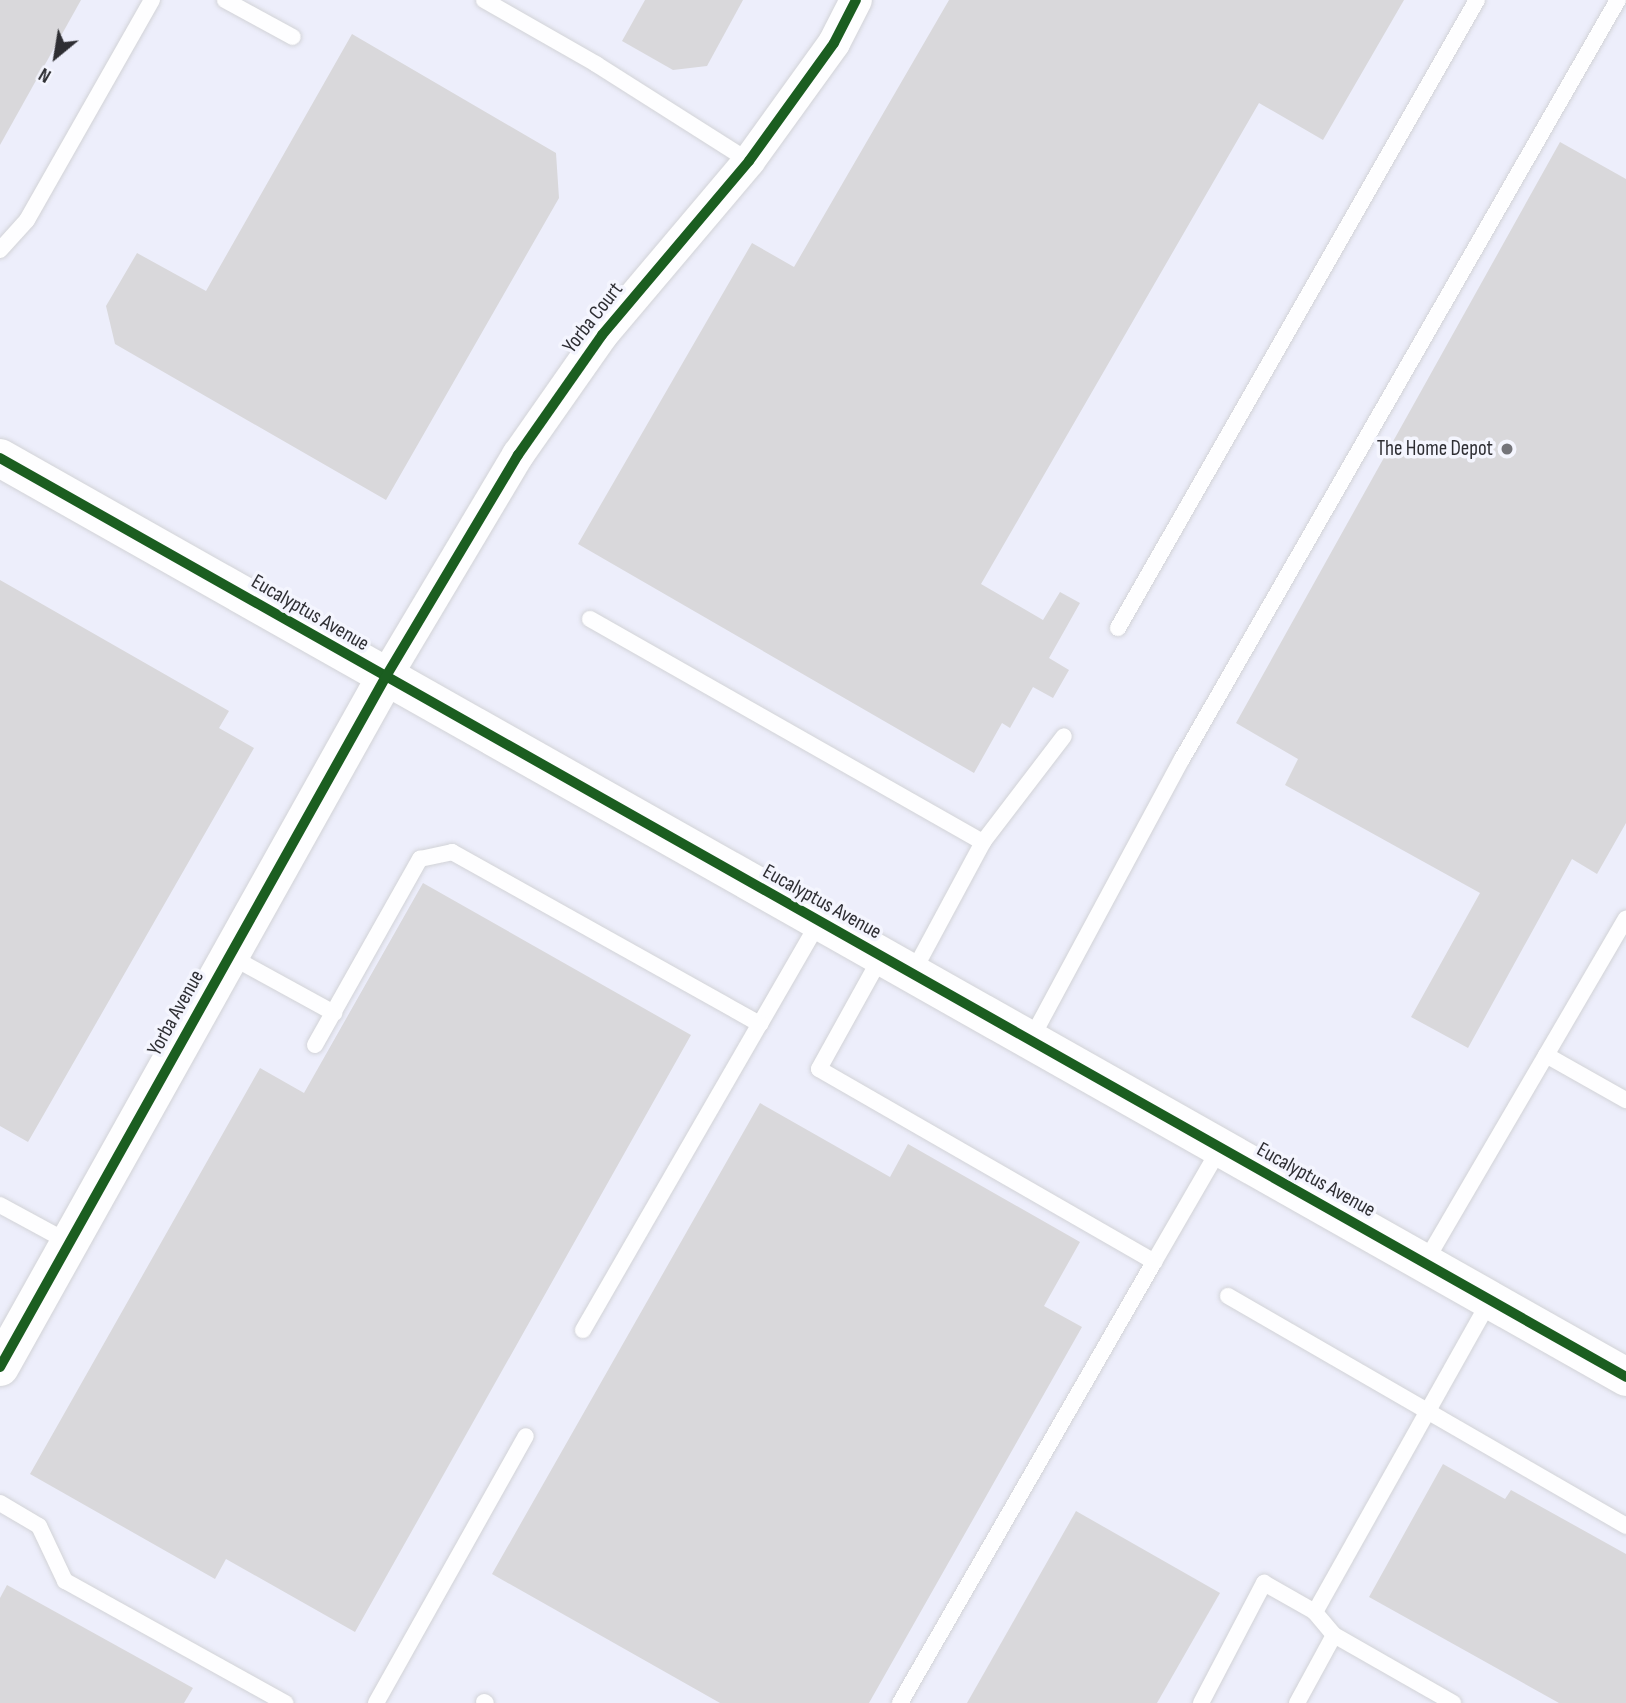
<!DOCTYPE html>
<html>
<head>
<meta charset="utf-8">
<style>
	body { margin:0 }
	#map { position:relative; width:1626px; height:1703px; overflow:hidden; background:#f6f7fc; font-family:"Sofia Sans Condensed",sans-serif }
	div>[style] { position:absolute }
	.built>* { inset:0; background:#edeefb }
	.building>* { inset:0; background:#d9d8db }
	.roads { filter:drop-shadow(0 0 2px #d2d3d7) drop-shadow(0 0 2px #d2d3d7) }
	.lane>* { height:16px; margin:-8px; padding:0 8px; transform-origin:8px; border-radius:8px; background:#fefeff }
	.street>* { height:32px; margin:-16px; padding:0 16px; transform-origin:16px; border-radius:16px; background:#fefeff }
	.secondary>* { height:38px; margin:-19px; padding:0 19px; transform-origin:19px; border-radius:19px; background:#fefeff }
	.cycleway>* { height:10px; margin:-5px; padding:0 5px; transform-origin:5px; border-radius:5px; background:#1b5e20 }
	.dots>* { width:19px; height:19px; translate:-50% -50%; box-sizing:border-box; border:4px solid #f4f5fe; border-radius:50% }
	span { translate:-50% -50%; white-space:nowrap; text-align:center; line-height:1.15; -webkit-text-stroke:7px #f4f5fe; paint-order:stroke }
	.street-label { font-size:21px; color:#2e2e33 }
	.poi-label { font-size:21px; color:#2e2e33 }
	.right { translate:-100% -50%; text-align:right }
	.north { position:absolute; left:21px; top:21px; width:70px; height:70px; -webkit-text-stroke:5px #f4f5fe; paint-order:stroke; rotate:210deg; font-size:19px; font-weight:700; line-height:28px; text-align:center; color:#2e2e33 }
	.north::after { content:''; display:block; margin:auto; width:24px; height:32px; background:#2e2e33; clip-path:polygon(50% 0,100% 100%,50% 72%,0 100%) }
</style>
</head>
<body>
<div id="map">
	<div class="built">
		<div style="clip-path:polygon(0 0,1626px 0,1626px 1703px,0 1703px)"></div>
	</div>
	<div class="building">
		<div style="clip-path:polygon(0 0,81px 0,0 145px)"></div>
		<div style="clip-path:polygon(645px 0,743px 0,707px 66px,673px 70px,622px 41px)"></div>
		<div style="clip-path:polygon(949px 0,1404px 0,1323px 140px,1259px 103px,981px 584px,1043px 620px,1060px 592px,1080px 603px,1049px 658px,1069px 670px,1053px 698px,1033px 687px,1010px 728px,1002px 723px,974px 773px,578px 544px,752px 243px,794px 267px)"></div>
		<div style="clip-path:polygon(352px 34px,556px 153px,559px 198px,386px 500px,115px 344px,106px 306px,137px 253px,206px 291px)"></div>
		<div style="clip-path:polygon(1560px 142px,1626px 179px,1626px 823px,1597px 874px,1572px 859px,1468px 1048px,1411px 1017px,1480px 893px,1285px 785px,1298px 759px,1236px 723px)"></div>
		<div style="clip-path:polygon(0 580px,229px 711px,219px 728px,254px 748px,28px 1142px,0 1126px)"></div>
		<div style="clip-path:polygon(423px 883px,691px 1035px,355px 1632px,226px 1559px,215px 1579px,30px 1474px,260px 1068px,304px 1093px)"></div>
		<div style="clip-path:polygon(760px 1103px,890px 1177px,908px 1144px,1080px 1242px,1044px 1306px,1082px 1327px,869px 1703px,720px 1703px,492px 1574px)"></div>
		<div style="clip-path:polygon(1443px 1464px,1505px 1499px,1511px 1490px,1626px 1554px,1626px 1703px,1559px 1703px,1369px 1597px)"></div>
		<div style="clip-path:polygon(1076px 1511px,1220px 1593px,1157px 1703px,967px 1703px)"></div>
		<div style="clip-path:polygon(7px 1585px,193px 1688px,184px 1703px,0 1703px,0 1598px)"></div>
	</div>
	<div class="roads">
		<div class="lane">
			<div style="left:225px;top:0;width:77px;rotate:28.6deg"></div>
			<div style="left:484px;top:0;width:129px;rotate:29.7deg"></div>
			<div style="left:596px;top:64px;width:181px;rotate:32.4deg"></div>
			<div style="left:0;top:250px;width:40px;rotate:-48deg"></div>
			<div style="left:27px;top:220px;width:253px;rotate:-60.4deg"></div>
			<div style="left:590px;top:619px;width:452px;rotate:29.6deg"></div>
			<div style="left:1118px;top:628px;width:723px;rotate:-60.25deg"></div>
			<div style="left:230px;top:956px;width:119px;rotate:28.7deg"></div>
			<div style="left:881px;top:957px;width:128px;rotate:119deg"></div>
			<div style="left:819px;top:1069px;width:387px;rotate:29.9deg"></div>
			<div style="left:1154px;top:1262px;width:132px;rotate:-59.9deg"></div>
			<div style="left:912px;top:974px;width:150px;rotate:-61.7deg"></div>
			<div style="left:983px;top:842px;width:133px;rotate:-52.6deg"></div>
			<div style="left:1030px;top:1041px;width:320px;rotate:-61.7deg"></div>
			<div style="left:1182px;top:759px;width:875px;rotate:-60.13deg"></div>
			<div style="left:315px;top:1045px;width:214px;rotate:-60.6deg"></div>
			<div style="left:420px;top:859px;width:33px;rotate:-12deg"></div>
			<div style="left:452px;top:852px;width:353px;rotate:29.2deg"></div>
			<div style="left:760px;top:1024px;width:118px;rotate:-60deg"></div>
			<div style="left:1546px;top:1055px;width:92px;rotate:29.4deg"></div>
			<div style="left:0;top:1205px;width:80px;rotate:28.5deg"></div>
			<div style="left:1424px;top:1264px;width:400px;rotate:-59.7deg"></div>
			<div style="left:1228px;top:1296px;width:460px;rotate:30deg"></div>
			<div style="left:583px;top:1330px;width:354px;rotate:-60deg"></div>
			<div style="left:0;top:1503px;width:45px;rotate:30.5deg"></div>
			<div style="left:39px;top:1526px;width:61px;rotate:64.7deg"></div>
			<div style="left:65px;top:1581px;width:252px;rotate:29deg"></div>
			<div style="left:1334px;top:1635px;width:137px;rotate:29.7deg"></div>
			<div style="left:484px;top:1702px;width:2px;rotate:27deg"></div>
			<div style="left:376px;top:1703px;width:306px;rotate:-60.7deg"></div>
			<div style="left:900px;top:1703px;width:509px;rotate:-60.06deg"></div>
			<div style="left:1201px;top:1703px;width:136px;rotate:-62.3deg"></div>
			<div style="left:1264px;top:1583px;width:59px;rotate:29.6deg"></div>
			<div style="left:1297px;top:1703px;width:77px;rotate:-61.4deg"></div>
			<div style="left:1334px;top:1635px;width:30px;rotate:-130deg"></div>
			<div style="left:1315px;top:1612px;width:358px;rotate:-60.7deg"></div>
		</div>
		<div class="street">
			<div style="left:385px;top:678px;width:260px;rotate:-59.2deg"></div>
			<div style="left:518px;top:455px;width:146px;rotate:-55deg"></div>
			<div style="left:602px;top:335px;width:228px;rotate:-49.8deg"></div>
			<div style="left:749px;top:161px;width:145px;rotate:-54.2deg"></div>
			<div style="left:834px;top:43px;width:48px;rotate:-62.9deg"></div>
		</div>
		<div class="secondary">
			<div style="left:0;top:458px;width:1868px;rotate:29.47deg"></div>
			<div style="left:0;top:1367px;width:789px;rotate:-60.8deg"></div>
		</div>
	</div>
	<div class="cycleway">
		<div style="left:0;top:458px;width:1868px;rotate:29.47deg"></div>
		<div style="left:0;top:1367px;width:789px;rotate:-60.8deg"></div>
		<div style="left:385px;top:678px;width:260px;rotate:-59.2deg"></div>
		<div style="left:518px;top:455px;width:146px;rotate:-55deg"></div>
		<div style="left:602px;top:335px;width:228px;rotate:-49.8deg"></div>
		<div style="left:749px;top:161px;width:145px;rotate:-54.2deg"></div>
		<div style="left:834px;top:43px;width:48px;rotate:-62.9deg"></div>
	</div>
	<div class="dots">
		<div style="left:1507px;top:449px;background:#747479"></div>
	</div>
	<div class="street-label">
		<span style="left:593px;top:318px;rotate:-52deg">Yorba Court</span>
		<span style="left:310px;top:613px;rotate:30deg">Eucalyptus Avenue</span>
		<span style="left:822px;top:902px;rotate:29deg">Eucalyptus Avenue</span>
		<span style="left:176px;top:1013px;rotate:-61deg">Yorba Avenue</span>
		<span style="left:1316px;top:1180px;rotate:29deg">Eucalyptus Avenue</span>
	</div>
	<div class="poi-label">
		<span class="right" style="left:1493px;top:449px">The Home Depot</span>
	</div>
	<div class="north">N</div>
</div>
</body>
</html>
